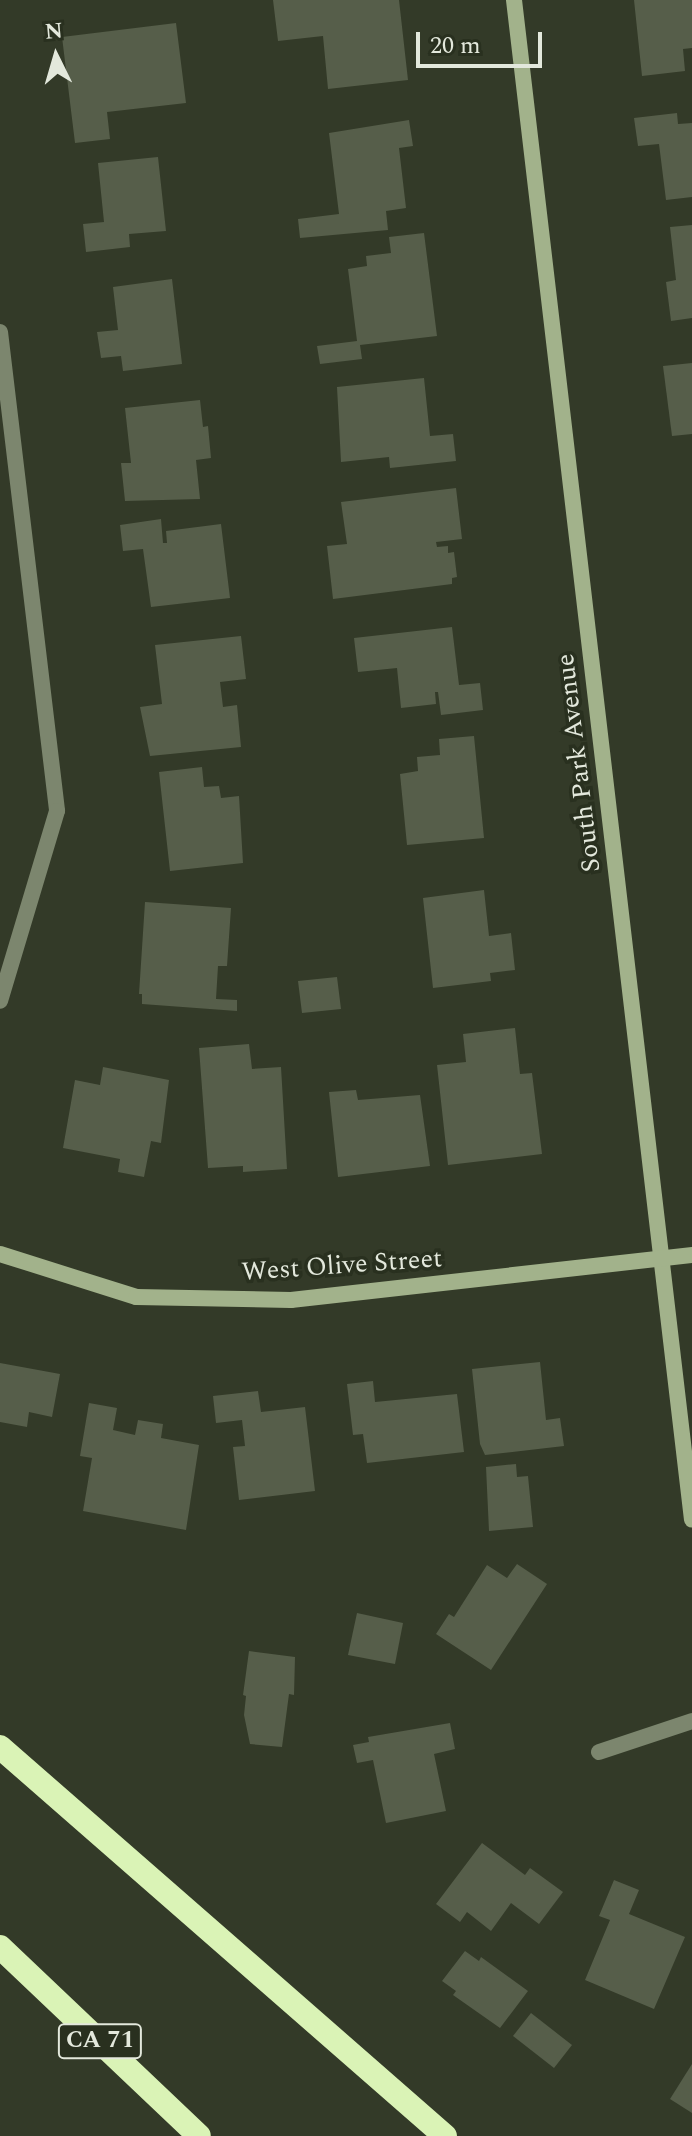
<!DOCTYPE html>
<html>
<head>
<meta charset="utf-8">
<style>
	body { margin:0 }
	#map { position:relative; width:692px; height:2136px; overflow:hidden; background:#333a28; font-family:Spectral,serif }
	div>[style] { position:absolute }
	.building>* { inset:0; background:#565e4a }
	.street>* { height:16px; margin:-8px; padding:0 8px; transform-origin:8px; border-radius:8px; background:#7c866e }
	.secondary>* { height:16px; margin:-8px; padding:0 8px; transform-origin:8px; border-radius:8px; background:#a2b28b }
	.highway>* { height:24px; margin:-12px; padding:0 12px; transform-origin:12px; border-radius:12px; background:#daf3b6 }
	span { translate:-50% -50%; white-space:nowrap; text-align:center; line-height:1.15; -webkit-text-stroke:7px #29301f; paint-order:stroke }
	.shield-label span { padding:2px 6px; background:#29301f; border:2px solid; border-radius:6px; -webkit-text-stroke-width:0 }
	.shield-label { font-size:24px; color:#e3e8dc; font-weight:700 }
	.street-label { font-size:26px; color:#e3e8dc }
	.north { position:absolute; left:16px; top:16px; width:80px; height:80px; -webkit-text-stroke:6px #29301f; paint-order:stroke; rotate:355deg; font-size:22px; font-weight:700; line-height:32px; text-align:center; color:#e3e8dc }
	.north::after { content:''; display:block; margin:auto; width:28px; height:36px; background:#e3e8dc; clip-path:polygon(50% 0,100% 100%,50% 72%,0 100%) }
	.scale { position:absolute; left:416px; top:32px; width:126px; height:36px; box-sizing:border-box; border:4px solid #e3e8dc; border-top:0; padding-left:10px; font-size:24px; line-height:28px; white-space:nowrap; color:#e3e8dc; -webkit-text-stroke:6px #29301f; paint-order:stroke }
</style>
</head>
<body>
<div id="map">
	<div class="building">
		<div style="clip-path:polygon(273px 0,399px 0,408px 80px,328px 89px,323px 36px,278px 41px)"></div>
		<div style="clip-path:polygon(634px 0,692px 0,692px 48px,683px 49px,685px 71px,642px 76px)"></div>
		<div style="clip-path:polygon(176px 23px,186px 103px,107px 112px,110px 139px,75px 143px,62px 37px)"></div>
		<div style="clip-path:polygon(677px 113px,678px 124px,692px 123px,692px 197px,666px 200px,659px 144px,638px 146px,634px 118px)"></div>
		<div style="clip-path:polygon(409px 120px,413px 146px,399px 148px,406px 208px,386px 211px,388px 230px,300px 238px,298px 219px,339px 214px,329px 133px)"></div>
		<div style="clip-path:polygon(158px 157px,166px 231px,129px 234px,130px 247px,86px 252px,83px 224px,104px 222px,98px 163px)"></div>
		<div style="clip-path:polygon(692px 225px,692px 318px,671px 321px,666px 282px,676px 280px,670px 227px)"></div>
		<div style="clip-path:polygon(424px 233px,437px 336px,360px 345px,362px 359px,320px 364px,317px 346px,357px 341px,348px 269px,367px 266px,366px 256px,391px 253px,389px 237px)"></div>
		<div style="clip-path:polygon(172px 279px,182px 364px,123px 371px,121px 356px,101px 358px,97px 332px,118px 330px,113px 287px)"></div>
		<div style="clip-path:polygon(692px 363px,692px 434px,672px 436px,663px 366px)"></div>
		<div style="clip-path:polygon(424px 378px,430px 436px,453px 434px,456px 461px,390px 468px,389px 457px,341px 462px,337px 387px)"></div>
		<div style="clip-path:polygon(200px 400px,203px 427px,208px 426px,211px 458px,196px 460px,200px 499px,125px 501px,121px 463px,131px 463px,125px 408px)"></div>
		<div style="clip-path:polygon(456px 488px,462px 539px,436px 542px,437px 547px,448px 546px,448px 553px,454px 552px,457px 577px,452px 578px,452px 584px,333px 599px,327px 546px,347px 544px,341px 502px)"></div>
		<div style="clip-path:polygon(161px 519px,163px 543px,167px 543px,166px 531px,221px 524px,230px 598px,151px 607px,143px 549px,123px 551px,120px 525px)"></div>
		<div style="clip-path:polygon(452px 627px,459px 685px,480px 683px,483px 710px,441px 715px,438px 692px,435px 692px,436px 704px,401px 708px,397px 668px,358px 672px,354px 638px)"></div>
		<div style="clip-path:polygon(241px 636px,246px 679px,220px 682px,223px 707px,237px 705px,241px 747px,150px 756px,140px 707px,162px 704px,155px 645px)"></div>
		<div style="clip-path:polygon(474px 736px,484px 838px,407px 845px,400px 774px,418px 771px,417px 757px,440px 755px,439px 739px)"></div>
		<div style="clip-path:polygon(202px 767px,204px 787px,219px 786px,221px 798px,239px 796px,243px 863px,170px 871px,159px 772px)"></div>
		<div style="clip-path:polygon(484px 890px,489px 936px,511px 933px,515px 970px,490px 973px,491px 981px,433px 988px,423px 898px)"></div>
		<div style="clip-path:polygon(145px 902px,231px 908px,227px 966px,218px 966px,216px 999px,237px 1000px,237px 1011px,142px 1004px,142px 994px,139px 994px)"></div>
		<div style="clip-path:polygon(337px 977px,341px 1009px,302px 1013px,298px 981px)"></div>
		<div style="clip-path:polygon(515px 1028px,520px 1074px,532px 1073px,542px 1154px,448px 1165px,437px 1065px,466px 1062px,463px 1034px)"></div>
		<div style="clip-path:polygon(249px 1044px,252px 1069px,281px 1067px,287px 1169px,243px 1172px,243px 1166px,208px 1168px,199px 1048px)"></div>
		<div style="clip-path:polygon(103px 1067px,169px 1080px,161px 1143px,151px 1141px,144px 1177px,118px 1172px,120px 1159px,63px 1148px,75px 1080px,100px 1085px)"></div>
		<div style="clip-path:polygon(356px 1090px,358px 1100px,420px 1095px,430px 1166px,338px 1177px,329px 1092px)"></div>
		<div style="clip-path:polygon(540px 1362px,546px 1420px,560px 1418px,564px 1446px,485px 1455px,480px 1444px,472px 1369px)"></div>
		<div style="clip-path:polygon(0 1363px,60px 1374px,52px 1417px,29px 1412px,27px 1427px,0 1422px)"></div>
		<div style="clip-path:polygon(373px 1381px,375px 1402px,457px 1394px,464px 1452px,367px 1463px,363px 1434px,353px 1435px,347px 1384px)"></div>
		<div style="clip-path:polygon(258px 1391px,261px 1412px,305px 1407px,315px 1491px,239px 1500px,233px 1447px,245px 1446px,242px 1420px,216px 1423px,213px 1396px)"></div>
		<div style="clip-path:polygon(89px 1403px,117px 1408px,113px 1430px,135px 1435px,138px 1420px,163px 1424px,161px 1438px,199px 1445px,186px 1530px,83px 1511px,92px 1458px,80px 1456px)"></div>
		<div style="clip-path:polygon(516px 1464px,517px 1477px,528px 1476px,533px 1527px,489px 1531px,486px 1467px)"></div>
		<div style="clip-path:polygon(517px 1564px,547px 1584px,491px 1670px,436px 1634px,449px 1614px,454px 1617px,487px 1565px,507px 1578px)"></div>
		<div style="clip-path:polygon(357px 1613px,403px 1623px,395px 1664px,348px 1655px)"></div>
		<div style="clip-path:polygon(249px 1651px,295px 1657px,294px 1695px,289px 1694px,282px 1747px,250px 1744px,244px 1715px,246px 1696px,243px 1695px)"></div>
		<div style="clip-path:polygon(450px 1723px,455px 1749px,434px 1754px,446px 1811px,386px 1823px,373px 1760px,357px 1763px,353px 1745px,369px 1742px,368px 1737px)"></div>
		<div style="clip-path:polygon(482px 1843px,525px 1875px,530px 1868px,563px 1892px,539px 1924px,511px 1903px,491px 1931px,467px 1912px,460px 1922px,436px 1904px)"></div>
		<div style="clip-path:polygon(614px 1880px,639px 1890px,629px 1914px,685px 1937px,654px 2009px,585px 1980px,610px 1920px,599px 1916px)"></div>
		<div style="clip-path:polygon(465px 1951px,479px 1961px,481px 1957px,528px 1991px,500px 2028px,453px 1995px,456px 1991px,442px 1981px)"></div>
		<div style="clip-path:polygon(531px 2013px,572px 2045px,554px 2068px,513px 2036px)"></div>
		<div style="clip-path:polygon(692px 2064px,692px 2113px,670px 2099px)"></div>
	</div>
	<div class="street">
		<div style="left:0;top:332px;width:482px;rotate:83.2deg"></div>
		<div style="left:57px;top:811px;width:198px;rotate:106.7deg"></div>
		<div style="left:599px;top:1752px;width:98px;rotate:-18.4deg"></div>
	</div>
	<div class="secondary">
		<div style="left:514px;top:0;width:1530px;rotate:83.32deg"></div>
		<div style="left:0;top:1254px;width:143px;rotate:17.5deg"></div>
		<div style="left:136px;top:1297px;width:155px;rotate:1.1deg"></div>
		<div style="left:291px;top:1300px;width:404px;rotate:-6.4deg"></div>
	</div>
	<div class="highway">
		<div style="left:0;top:1747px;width:591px;rotate:41.16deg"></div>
		<div style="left:0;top:1947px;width:274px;rotate:43.5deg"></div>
	</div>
	<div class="shield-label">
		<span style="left:100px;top:2041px">CA 71</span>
	</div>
	<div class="street-label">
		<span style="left:579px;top:763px;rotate:-97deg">South Park Avenue</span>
		<span style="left:342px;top:1266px;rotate:-4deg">West Olive Street</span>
	</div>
	<div class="north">N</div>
	<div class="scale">20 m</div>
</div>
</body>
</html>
